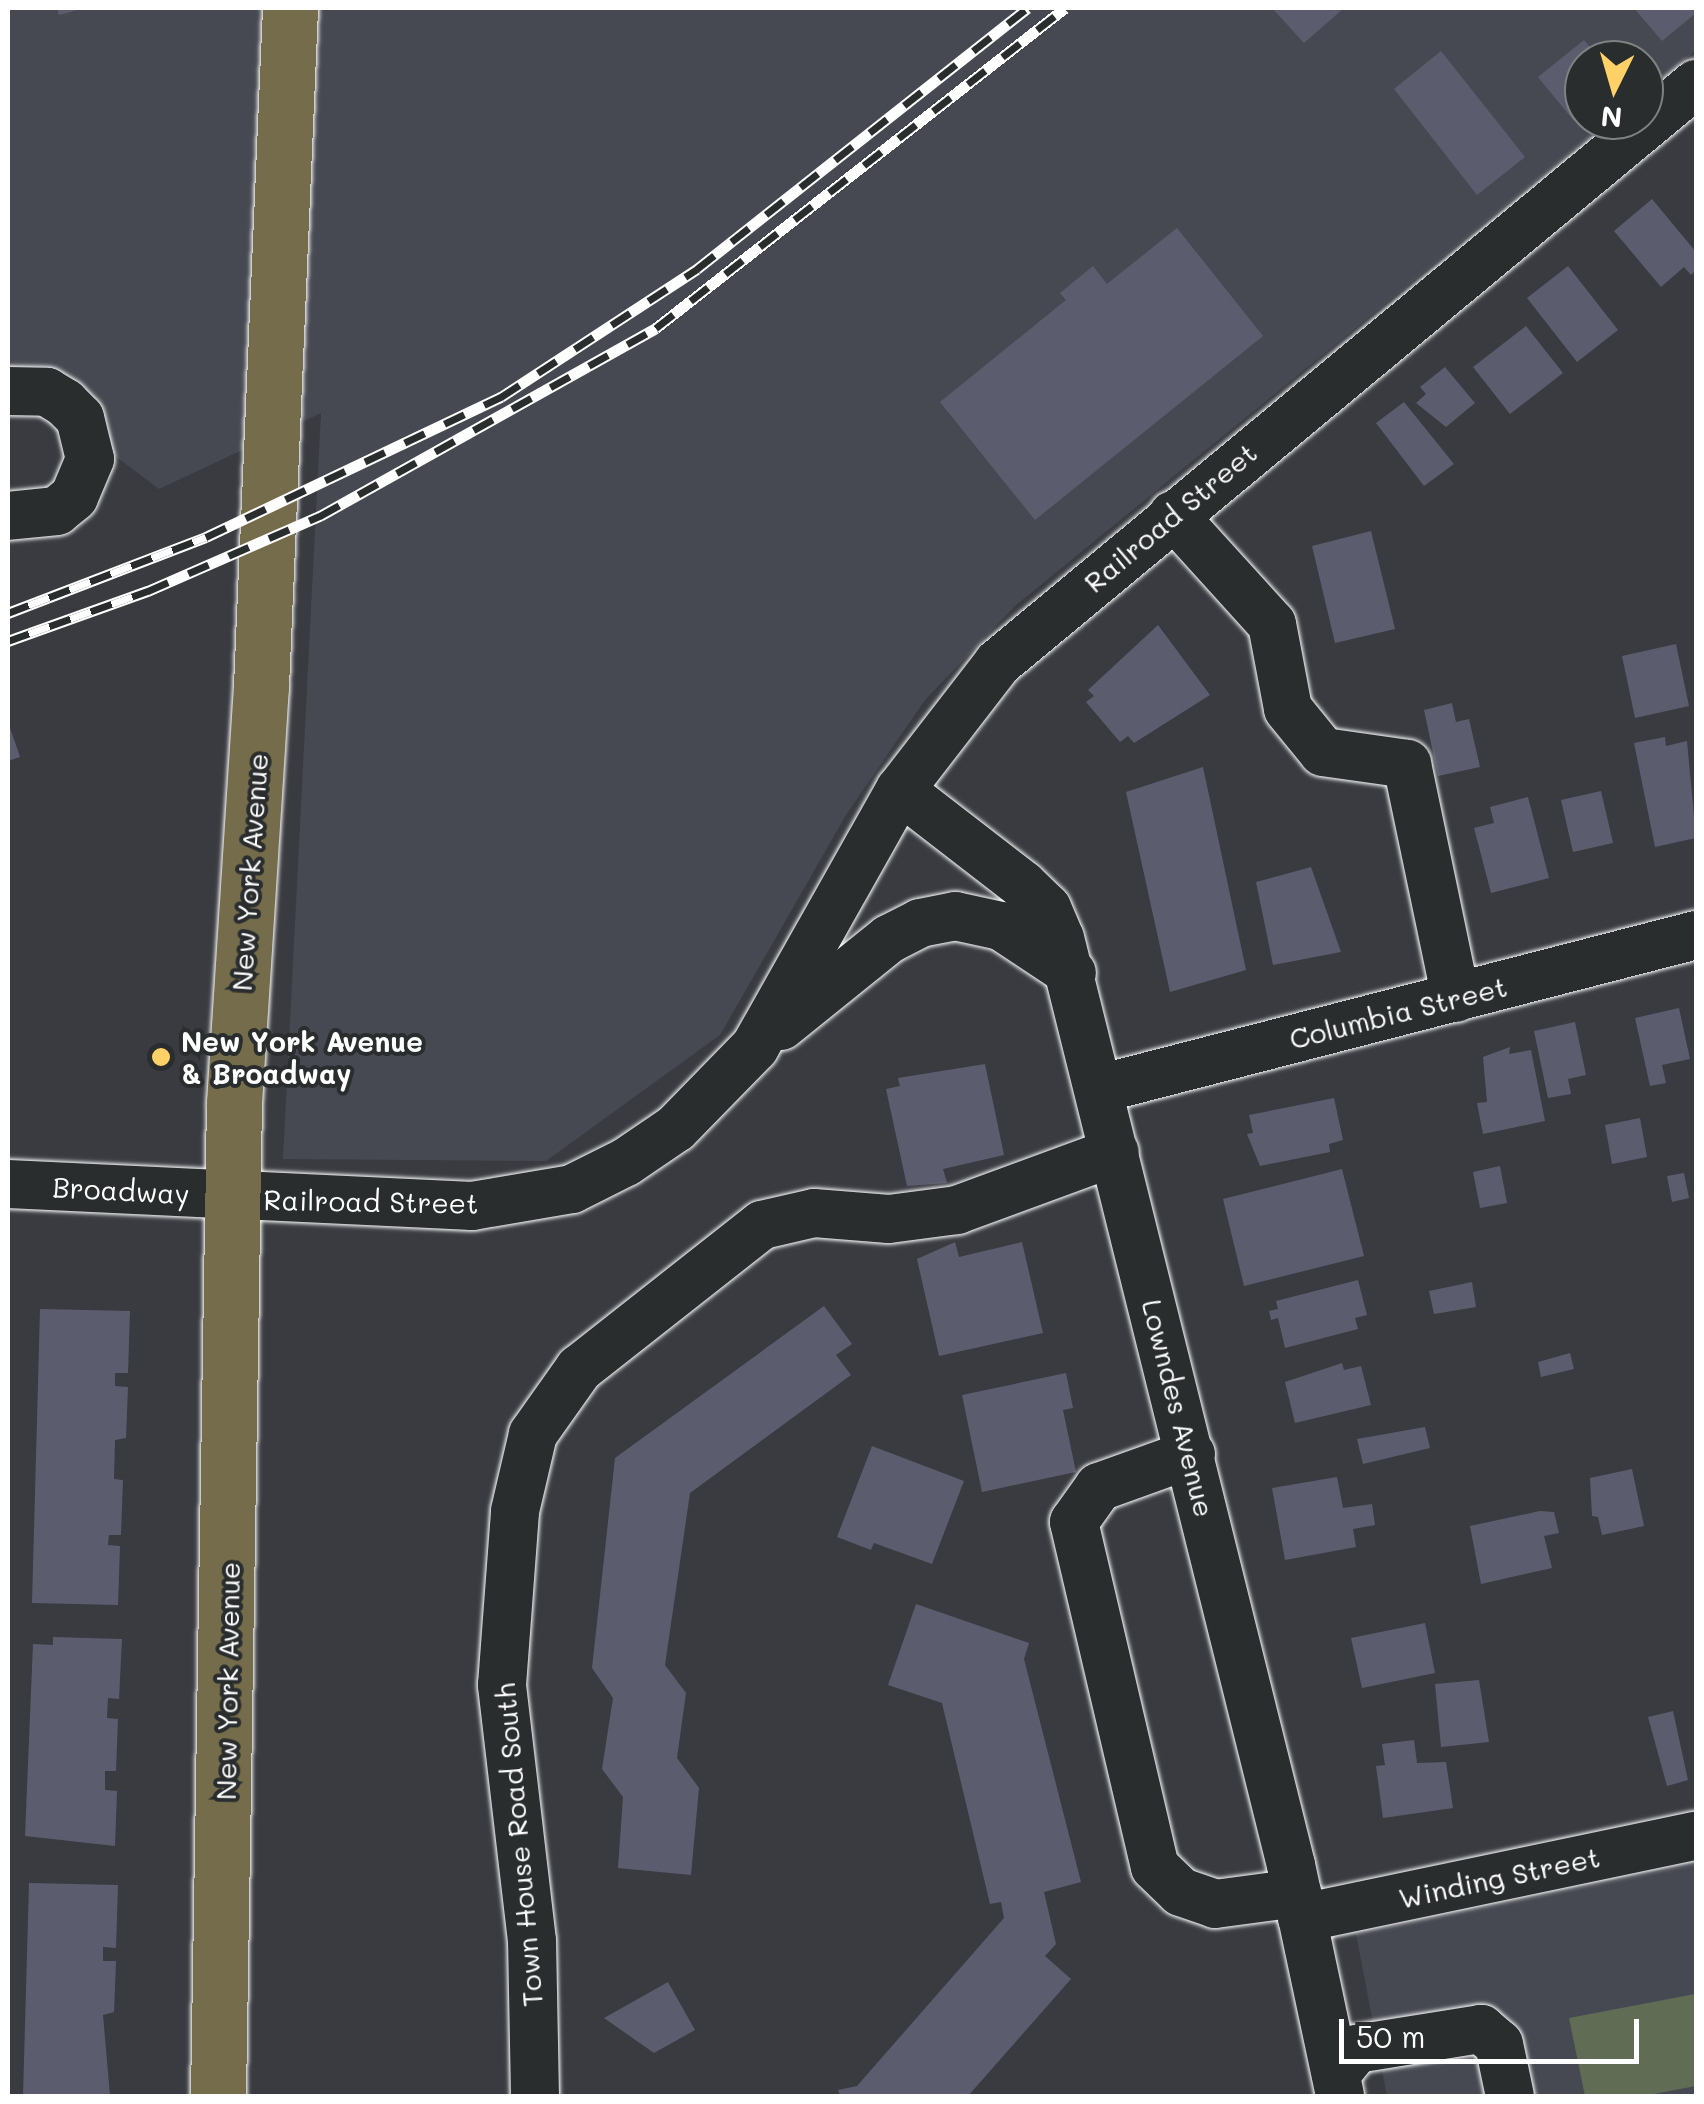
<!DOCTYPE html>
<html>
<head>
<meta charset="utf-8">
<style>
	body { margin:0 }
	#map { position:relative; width:1704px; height:2104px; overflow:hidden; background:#393b41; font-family:Mali,sans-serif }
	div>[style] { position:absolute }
	.built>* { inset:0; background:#474952 }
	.green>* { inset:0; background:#606c53 }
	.building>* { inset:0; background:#5b5d6e }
	.roads { filter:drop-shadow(0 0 2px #fff) drop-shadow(0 0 2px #fff) }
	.minor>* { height:48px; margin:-24px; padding:0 24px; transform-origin:24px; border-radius:24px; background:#2a2d2e }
	.major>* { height:55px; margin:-27.5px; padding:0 27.5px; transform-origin:27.5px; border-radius:27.5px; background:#746c4b }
	.rail>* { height:11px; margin-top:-5.5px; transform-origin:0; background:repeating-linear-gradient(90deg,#2a2d2e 0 22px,#fff 0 44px); box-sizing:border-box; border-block:2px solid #fff }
	.dots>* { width:28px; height:28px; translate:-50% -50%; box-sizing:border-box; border:5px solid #2a2d2e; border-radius:50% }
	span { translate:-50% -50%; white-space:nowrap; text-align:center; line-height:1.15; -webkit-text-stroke:8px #2a2d2e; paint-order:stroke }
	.street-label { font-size:28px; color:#fff }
	.poi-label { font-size:28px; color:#fff; font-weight:700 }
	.left { translate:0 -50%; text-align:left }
	.frame { position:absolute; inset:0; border:10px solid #fff; pointer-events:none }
	.north { position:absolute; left:1564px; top:40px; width:100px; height:100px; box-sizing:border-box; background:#2a2d2e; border:2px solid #7f8182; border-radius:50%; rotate:185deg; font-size:28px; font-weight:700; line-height:40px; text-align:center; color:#fff }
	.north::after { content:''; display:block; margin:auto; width:35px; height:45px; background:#ffd166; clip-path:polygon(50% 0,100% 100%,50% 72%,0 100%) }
	.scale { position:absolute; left:1339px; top:2019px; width:300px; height:45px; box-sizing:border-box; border:5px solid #fff; border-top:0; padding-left:12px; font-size:30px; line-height:35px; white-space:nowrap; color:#fff; -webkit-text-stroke:8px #2a2d2e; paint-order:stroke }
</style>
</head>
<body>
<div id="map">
	<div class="built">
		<div style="clip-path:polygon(8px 8px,1696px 8px,1696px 50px,1644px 93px,1644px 60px,1584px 60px,1584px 120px,1610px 120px,1015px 606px,925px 700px,846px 815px,720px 1035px,546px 1161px,283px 1159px,321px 413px,159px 489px,8px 375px)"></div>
		<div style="clip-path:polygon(1696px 1864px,1696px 2096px,1387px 2096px,1356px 1934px)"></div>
	</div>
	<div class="green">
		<div style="clip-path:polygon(1695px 1994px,1696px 2086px,1643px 2096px,1585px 2096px,1569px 2018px)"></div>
	</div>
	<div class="building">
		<div style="clip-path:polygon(57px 8px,82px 8px,82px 9px,59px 15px)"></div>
		<div style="clip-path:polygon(1272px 8px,1344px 8px,1304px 43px)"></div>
		<div style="clip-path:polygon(1634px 8px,1696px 8px,1696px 13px,1662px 41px)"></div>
		<div style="clip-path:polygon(1584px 40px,1601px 60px,1584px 60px,1584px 113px,1574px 121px,1538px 77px)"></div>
		<div style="clip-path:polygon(1441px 51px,1525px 157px,1477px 195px,1394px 89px)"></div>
		<div style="clip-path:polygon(1652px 199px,1696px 252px,1696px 270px,1691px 275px,1684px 267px,1661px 287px,1614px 231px)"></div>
		<div style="clip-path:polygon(1177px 228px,1263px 336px,1035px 520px,940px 402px,1066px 300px,1060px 293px,1093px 266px,1107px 284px)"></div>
		<div style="clip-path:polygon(1568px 266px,1618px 330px,1577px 362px,1527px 298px)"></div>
		<div style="clip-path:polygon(1526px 326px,1563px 373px,1510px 414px,1473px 367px)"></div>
		<div style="clip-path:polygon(1445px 367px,1475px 403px,1446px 427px,1416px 403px,1426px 394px,1420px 387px)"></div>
		<div style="clip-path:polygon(1404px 402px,1454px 464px,1424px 486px,1376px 423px)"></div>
		<div style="clip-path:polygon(1371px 531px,1395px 629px,1335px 643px,1312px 546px)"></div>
		<div style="clip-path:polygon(1158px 625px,1210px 695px,1134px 743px,1128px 736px,1120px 742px,1086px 702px,1094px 696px,1088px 690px)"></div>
		<div style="clip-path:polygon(1676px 644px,1689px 706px,1635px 718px,1622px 656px)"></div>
		<div style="clip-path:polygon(1452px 703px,1456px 722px,1469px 719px,1480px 767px,1438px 776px,1424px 710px)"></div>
		<div style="clip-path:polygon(8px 722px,20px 757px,8px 761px)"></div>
		<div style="clip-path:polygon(1665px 737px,1666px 746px,1687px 741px,1696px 838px,1655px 847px,1634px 743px)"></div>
		<div style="clip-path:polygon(1203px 767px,1246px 970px,1170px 992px,1126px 792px)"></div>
		<div style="clip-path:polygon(1601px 791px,1613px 843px,1573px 852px,1561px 800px)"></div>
		<div style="clip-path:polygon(1528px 797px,1549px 878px,1491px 893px,1474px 828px,1494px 823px,1490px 807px)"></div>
		<div style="clip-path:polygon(1311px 867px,1341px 952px,1273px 965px,1256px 882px)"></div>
		<div style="clip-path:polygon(1679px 1008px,1690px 1059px,1662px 1065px,1666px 1083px,1650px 1086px,1635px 1018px)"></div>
		<div style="clip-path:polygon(1575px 1022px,1586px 1075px,1568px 1079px,1571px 1094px,1548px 1098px,1534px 1031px)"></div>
		<div style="clip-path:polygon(1510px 1047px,1509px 1054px,1531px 1050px,1545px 1121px,1483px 1134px,1477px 1103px,1487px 1102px,1483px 1057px)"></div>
		<div style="clip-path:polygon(985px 1064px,1004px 1155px,943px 1169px,947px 1183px,907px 1186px,886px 1089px,900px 1086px,898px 1078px)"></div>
		<div style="clip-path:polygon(1334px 1098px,1343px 1140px,1329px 1144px,1330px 1152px,1260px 1166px,1247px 1134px,1253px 1133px,1249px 1115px)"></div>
		<div style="clip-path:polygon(1640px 1118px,1647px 1157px,1612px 1164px,1605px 1125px)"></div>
		<div style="clip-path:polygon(1500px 1166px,1507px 1203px,1480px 1208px,1473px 1172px)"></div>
		<div style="clip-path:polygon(1342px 1169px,1364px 1256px,1244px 1286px,1223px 1199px)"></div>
		<div style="clip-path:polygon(1684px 1173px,1689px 1198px,1672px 1202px,1667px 1176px)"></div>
		<div style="clip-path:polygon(955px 1242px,959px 1257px,1022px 1242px,1043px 1333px,939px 1356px,917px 1259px)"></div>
		<div style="clip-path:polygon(1358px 1280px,1367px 1315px,1355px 1318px,1358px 1329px,1285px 1348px,1278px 1318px,1271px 1320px,1269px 1311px,1278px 1309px,1276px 1301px)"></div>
		<div style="clip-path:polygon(1472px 1282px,1476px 1307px,1434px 1314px,1429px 1291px)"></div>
		<div style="clip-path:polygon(824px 1306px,852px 1344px,836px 1355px,851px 1375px,690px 1493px,665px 1665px,686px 1693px,677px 1758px,699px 1788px,691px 1875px,618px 1868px,623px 1797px,602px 1769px,613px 1698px,592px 1668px,615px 1458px)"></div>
		<div style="clip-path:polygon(40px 1309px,130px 1311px,128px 1373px,115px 1373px,115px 1386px,128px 1387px,126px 1438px,115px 1440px,114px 1479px,123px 1480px,121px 1535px,109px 1535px,108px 1545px,120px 1546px,118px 1605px,32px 1603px)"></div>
		<div style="clip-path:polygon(1570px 1353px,1574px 1369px,1541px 1377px,1538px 1362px)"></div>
		<div style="clip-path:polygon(1342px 1363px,1344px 1370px,1361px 1366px,1371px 1405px,1295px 1423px,1285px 1382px)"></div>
		<div style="clip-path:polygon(1066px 1373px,1073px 1408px,1063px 1410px,1076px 1472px,982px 1492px,962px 1395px)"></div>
		<div style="clip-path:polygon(1425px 1427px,1430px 1448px,1363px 1464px,1357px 1439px)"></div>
		<div style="clip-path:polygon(872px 1446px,964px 1481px,932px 1564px,874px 1543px,871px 1550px,837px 1537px)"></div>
		<div style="clip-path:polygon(1632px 1469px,1644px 1526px,1602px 1535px,1598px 1517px,1592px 1516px,1590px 1478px)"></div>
		<div style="clip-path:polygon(1337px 1477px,1343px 1508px,1372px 1504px,1375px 1525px,1353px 1529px,1356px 1547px,1285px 1560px,1272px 1488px)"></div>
		<div style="clip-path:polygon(1540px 1511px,1554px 1512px,1559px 1533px,1544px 1536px,1552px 1568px,1481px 1584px,1470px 1526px)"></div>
		<div style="clip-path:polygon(916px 1604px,1029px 1643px,1024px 1659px,1081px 1882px,1044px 1892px,1056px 1944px,1045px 1956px,1071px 1979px,968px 2096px,840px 2096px,838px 2090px,857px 2086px,1004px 1918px,1001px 1902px,990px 1904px,942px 1703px,888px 1685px)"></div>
		<div style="clip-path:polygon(1425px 1623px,1435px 1673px,1362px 1688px,1351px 1638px)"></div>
		<div style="clip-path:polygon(53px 1637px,122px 1639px,119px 1699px,108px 1698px,107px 1718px,118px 1719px,116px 1771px,105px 1771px,105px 1790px,117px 1791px,115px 1846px,25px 1836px,33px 1644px,53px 1645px)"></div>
		<div style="clip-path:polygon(1479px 1680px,1489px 1742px,1441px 1747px,1435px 1684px)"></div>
		<div style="clip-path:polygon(1673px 1711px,1688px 1780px,1667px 1786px,1648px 1717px)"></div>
		<div style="clip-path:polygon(1414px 1740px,1417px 1763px,1446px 1762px,1453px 1808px,1383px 1818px,1376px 1766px,1385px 1765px,1382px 1744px)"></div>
		<div style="clip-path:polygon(29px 1883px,118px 1885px,116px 1948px,103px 1947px,103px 1961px,116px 1961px,114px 2012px,103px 2015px,110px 2096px,23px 2096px)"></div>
		<div style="clip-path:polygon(668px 1982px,695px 2030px,654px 2053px,604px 2018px)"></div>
	</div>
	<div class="roads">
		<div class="minor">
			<div style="left:8px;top:391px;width:39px;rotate:1deg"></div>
			<div style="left:47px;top:392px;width:21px;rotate:31deg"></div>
			<div style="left:65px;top:403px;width:21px;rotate:45deg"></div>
			<div style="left:80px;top:418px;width:42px;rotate:76.3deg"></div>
			<div style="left:90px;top:459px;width:41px;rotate:112.8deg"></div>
			<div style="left:74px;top:497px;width:22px;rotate:141deg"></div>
			<div style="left:57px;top:511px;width:49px;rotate:174.2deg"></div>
			<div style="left:1173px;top:515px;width:147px;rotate:47.8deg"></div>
			<div style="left:1272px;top:624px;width:86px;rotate:79.3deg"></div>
			<div style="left:1288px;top:709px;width:55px;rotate:50.9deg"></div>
			<div style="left:1323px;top:752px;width:85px;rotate:8.1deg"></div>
			<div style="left:1407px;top:764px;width:239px;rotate:78.2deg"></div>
			<div style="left:900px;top:790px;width:155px;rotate:37.7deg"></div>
			<div style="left:1023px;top:885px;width:33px;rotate:44deg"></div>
			<div style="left:1047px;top:908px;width:33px;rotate:67deg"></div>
			<div style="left:1060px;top:938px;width:955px;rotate:76.01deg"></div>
			<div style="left:1291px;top:1865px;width:236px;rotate:78deg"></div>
			<div style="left:781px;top:1026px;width:139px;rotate:-38.9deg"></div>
			<div style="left:889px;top:939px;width:35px;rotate:-27deg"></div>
			<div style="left:920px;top:923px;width:36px;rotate:-11deg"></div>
			<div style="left:955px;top:916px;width:47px;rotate:12.3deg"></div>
			<div style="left:1001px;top:926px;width:85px;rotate:33.5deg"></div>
			<div style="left:1099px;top:1089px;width:617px;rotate:-14.46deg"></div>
			<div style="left:8px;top:1184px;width:465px;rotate:2.7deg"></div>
			<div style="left:472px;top:1206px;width:101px;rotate:-9.6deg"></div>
			<div style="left:572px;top:1189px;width:60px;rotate:-26.6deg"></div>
			<div style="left:626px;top:1162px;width:60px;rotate:-34.2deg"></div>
			<div style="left:676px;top:1128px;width:113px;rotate:-45.7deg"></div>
			<div style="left:755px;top:1047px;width:295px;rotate:-60.6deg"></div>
			<div style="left:900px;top:790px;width:160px;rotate:-52.3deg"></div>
			<div style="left:998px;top:663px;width:907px;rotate:-39.68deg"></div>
			<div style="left:1191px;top:1454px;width:98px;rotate:160.3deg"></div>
			<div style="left:1099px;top:1487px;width:43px;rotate:125.5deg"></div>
			<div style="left:1074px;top:1522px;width:354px;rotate:76.8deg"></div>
			<div style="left:1155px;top:1867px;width:36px;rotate:44deg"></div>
			<div style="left:1181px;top:1892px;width:36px;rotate:19deg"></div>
			<div style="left:1215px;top:1904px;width:83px;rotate:-7.6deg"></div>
			<div style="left:1302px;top:1918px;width:402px;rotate:-11.8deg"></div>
			<div style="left:1336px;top:2074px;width:32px;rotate:-51deg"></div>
			<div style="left:1356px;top:2049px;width:127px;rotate:-9.1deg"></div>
			<div style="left:1481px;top:2029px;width:23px;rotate:40deg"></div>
			<div style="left:1499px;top:2044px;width:53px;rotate:78.1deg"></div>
			<div style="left:535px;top:2096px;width:155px;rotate:-91.1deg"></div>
			<div style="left:532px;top:1941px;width:258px;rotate:-96.7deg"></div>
			<div style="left:502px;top:1685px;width:174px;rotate:-85.7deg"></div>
			<div style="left:515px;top:1511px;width:79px;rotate:-76.8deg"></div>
			<div style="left:533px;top:1434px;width:80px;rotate:-54.7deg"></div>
			<div style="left:579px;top:1369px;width:233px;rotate:-38.2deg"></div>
			<div style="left:762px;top:1225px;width:53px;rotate:-13deg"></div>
			<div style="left:814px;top:1213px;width:75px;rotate:4.6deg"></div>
			<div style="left:889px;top:1219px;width:69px;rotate:-7.5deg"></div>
			<div style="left:957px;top:1210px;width:168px;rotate:-20.2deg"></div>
		</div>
		<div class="major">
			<div style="left:218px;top:2096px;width:993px;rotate:-89.08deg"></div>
			<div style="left:234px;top:1103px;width:418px;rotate:-86.3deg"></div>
			<div style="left:261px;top:686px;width:679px;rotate:-87.55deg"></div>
		</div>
	</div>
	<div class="rail">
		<div style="left:8px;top:613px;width:212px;rotate:-21deg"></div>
		<div style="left:206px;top:537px;width:327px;rotate:-25.4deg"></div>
		<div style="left:501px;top:397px;width:234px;rotate:-33.1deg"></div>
		<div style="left:697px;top:269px;width:421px;rotate:-38.3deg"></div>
		<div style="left:8px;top:641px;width:149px;rotate:-19.7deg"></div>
		<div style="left:148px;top:591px;width:188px;rotate:-23.6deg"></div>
		<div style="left:320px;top:516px;width:385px;rotate:-29.2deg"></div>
		<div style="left:656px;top:328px;width:519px;rotate:-38.04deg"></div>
	</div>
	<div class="dots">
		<div style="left:161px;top:1057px;background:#ffd166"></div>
	</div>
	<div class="street-label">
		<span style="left:1170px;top:517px;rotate:-40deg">Railroad Street</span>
		<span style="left:249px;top:872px;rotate:-86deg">New York Avenue</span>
		<span style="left:1398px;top:1012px;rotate:-14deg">Columbia Street</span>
		<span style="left:121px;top:1190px;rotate:3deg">Broadway</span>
		<span style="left:371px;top:1201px;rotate:1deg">Railroad Street</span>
		<span style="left:1179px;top:1408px;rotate:76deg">Lowndes Avenue</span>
		<span style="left:227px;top:1681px;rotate:-89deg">New York Avenue</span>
		<span style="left:518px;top:1845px;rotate:-95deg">Town House Road South</span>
		<span style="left:1499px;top:1877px;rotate:-12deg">Winding Street</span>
	</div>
	<div class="poi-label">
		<span class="left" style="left:181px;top:1057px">New York Avenue<br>&amp; Broadway</span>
	</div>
	<div class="frame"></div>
	<div class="north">N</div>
	<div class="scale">50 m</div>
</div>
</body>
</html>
